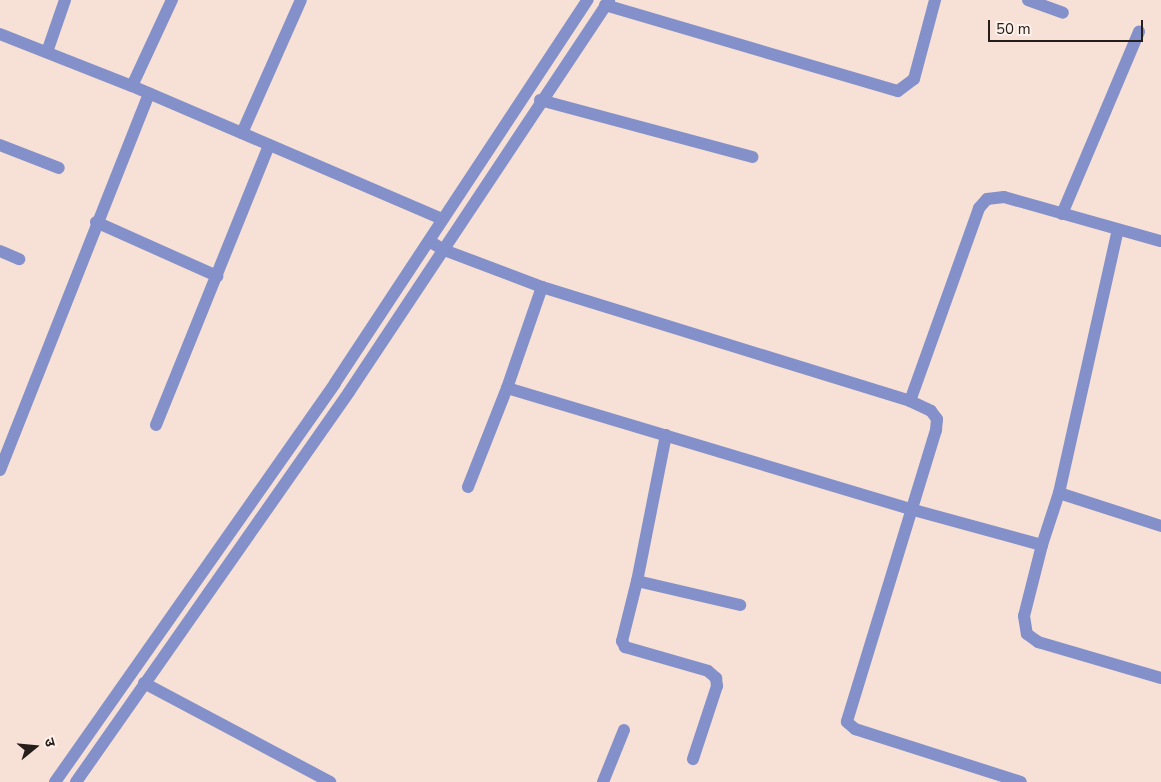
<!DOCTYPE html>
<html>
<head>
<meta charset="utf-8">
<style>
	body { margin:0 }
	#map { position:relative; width:1161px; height:782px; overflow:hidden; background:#f7e1d7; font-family:"Nunito Sans","Noto Sans Devanagari",sans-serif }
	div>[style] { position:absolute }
	.minor>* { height:12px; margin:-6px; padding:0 6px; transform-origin:6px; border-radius:6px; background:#8490c9 }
	.tertiary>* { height:12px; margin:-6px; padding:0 6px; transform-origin:6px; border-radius:6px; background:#8490c9 }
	span { translate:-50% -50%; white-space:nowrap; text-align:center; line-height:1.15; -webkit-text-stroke:4px #fef0ea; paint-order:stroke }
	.north { position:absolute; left:10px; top:722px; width:50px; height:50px; -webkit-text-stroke:4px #fef0ea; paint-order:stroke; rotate:73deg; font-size:14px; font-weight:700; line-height:20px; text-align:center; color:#261e1a }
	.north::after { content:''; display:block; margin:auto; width:18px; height:22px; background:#261e1a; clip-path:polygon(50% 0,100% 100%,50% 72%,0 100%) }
	.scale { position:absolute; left:988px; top:20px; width:155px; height:22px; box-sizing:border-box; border:2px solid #261e1a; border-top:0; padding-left:6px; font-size:15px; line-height:18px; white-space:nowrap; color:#261e1a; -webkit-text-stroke:4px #fef0ea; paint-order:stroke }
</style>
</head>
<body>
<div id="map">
	<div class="minor">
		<div style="left:1028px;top:0;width:37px;rotate:20deg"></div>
		<div style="left:605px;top:5px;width:305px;rotate:16.4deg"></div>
		<div style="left:898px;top:91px;width:20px;rotate:-37deg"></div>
		<div style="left:914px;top:79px;width:82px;rotate:-75.1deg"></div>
		<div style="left:0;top:34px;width:142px;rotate:21.5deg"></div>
		<div style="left:132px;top:86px;width:338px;rotate:23.2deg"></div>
		<div style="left:47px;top:52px;width:55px;rotate:-70.9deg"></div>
		<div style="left:132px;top:86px;width:95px;rotate:-65.1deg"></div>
		<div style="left:540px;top:100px;width:220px;rotate:15deg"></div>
		<div style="left:242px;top:133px;width:145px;rotate:-66.1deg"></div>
		<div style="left:0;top:145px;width:63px;rotate:21.3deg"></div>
		<div style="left:1062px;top:214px;width:198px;rotate:-67.1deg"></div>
		<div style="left:96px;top:222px;width:133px;rotate:24.1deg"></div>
		<div style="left:429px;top:241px;width:17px;rotate:31deg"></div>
		<div style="left:444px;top:250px;width:105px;rotate:20.7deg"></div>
		<div style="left:542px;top:287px;width:107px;rotate:109.1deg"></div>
		<div style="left:507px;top:388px;width:421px;rotate:16.7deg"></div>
		<div style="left:910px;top:509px;width:137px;rotate:15.3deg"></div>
		<div style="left:1042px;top:545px;width:55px;rotate:-71.9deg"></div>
		<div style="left:1059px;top:493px;width:270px;rotate:-77.4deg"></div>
		<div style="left:0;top:251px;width:21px;rotate:23deg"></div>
		<div style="left:542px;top:287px;width:385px;rotate:17.2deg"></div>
		<div style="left:910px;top:401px;width:23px;rotate:25deg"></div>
		<div style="left:931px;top:411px;width:10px;rotate:53deg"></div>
		<div style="left:937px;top:419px;width:11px;rotate:95deg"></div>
		<div style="left:936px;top:430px;width:305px;rotate:107deg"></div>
		<div style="left:847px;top:722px;width:11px;rotate:41deg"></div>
		<div style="left:855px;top:729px;width:174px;rotate:17.7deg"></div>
		<div style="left:910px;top:401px;width:205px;rotate:-70.3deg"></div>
		<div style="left:979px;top:208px;width:12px;rotate:-48deg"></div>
		<div style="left:987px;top:199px;width:17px;rotate:-7deg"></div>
		<div style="left:1004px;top:197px;width:163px;rotate:15.7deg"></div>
		<div style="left:156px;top:425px;width:302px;rotate:-68deg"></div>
		<div style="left:666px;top:435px;width:149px;rotate:101.2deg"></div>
		<div style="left:637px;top:581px;width:62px;rotate:104deg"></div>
		<div style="left:622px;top:641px;width:7px;rotate:63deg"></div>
		<div style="left:625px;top:647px;width:86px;rotate:16.1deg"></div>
		<div style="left:708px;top:671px;width:11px;rotate:41deg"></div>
		<div style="left:716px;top:678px;width:8px;rotate:83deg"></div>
		<div style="left:717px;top:686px;width:77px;rotate:108.2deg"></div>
		<div style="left:0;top:470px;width:405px;rotate:-68.4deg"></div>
		<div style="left:468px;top:487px;width:106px;rotate:-68.5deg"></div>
		<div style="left:1059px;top:493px;width:107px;rotate:17.9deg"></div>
		<div style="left:1042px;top:545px;width:73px;rotate:104.2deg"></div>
		<div style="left:1024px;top:616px;width:18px;rotate:81deg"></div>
		<div style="left:1027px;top:634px;width:14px;rotate:36deg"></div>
		<div style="left:1038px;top:642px;width:128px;rotate:16.3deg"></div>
		<div style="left:637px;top:581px;width:106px;rotate:13.1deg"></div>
		<div style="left:144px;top:683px;width:211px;rotate:28deg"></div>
		<div style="left:603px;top:782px;width:56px;rotate:-68deg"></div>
	</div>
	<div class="tertiary">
		<div style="left:55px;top:782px;width:487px;rotate:-54.9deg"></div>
		<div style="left:335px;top:383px;width:459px;rotate:-56.6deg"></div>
		<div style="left:76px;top:782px;width:476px;rotate:-55deg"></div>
		<div style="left:349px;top:392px;width:470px;rotate:-56.4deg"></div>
	</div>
	<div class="north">उ</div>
	<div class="scale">50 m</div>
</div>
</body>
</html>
